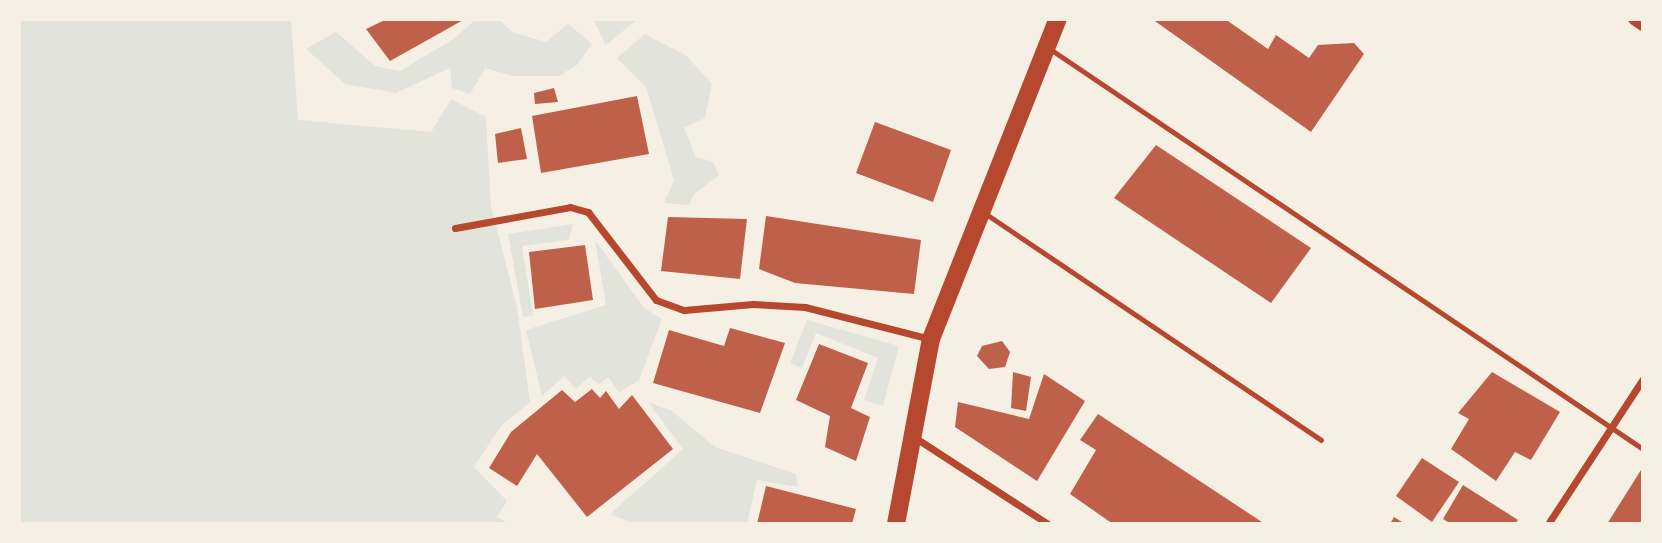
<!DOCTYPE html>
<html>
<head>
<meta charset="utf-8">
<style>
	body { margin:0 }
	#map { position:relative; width:1662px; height:543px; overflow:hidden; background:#f6efe4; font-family:"Crimson Pro",serif }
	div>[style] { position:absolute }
	.green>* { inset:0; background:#e2e4dc }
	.building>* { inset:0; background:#bf614a }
	.service>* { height:5px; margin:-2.5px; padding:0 2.5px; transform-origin:2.5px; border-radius:2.5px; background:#b5482f }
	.minor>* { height:7px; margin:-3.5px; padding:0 3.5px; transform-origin:3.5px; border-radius:3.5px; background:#b5482f }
	.tertiary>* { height:12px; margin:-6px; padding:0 6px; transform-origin:6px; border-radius:6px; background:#b5482f }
	.primary>* { height:18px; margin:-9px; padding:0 9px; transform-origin:9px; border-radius:9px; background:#b5482f }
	span { translate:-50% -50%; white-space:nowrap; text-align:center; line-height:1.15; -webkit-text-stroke:7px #f6efe4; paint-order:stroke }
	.frame { position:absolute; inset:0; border:21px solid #f6efe4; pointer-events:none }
</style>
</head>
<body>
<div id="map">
	<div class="green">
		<div style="clip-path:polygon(19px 19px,291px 19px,298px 120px,431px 132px,451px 99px,486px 117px,491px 206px,517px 307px,530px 402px,501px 426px,474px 467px,507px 501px,497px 517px,510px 524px,19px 524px)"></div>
		<div style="clip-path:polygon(476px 19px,499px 19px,512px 32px,546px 42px,568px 24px,592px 44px,577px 65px,559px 76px,512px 76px,485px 68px,470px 94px,452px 88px,450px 68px,396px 93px,345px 84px,306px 49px,336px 32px,375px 66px,400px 71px,455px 38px)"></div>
		<div style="clip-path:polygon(593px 19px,638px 19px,606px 45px)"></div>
		<div style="clip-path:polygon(645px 34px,687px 56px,712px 84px,705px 118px,684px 128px,696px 157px,713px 162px,719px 175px,694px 194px,689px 205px,664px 203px,674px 180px,646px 87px,617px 58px)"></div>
		<div style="clip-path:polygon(573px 224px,569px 240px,522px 246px,533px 316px,523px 317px,508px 234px)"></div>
		<div style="clip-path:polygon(595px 240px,644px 308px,662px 319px,639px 380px,619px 393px,609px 377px,599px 384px,589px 377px,576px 389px,564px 376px,542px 396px,526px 330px,606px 305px)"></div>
		<div style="clip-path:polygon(807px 320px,899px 346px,883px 406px,864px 400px,878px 358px,816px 333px,802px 368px,790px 363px)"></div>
		<div style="clip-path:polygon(648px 402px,672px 411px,715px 447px,796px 474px,798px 487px,757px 480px,747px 524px,635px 524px,610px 514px,683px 449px)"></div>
	</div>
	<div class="building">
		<div style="clip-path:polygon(387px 19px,465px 19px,390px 61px,366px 29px)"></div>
		<div style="clip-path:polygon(1152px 19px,1225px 19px,1268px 49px,1276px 35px,1309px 58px,1318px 45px,1354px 43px,1364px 54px,1311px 132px)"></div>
		<div style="clip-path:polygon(554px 88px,558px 102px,535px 104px,534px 93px)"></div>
		<div style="clip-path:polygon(637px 96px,649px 154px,541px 173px,532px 116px)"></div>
		<div style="clip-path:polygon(875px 122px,951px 150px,933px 202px,856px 173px)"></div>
		<div style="clip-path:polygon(521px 128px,527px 159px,498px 163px,495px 134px)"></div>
		<div style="clip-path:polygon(1156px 145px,1311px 248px,1271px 303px,1114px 198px)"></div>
		<div style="clip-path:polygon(766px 216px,921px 240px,914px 294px,795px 283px,759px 269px)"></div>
		<div style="clip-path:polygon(668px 217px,747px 219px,740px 279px,661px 271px)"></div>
		<div style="clip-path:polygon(585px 245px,593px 300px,535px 309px,529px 252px)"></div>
		<div style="clip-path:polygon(730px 328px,785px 343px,760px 413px,653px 383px,669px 330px,724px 346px)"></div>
		<div style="clip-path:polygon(1002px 341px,1010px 352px,1005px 367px,989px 369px,977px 356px,982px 346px)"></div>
		<div style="clip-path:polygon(819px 344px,868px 363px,851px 408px,870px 417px,856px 461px,825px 447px,830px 416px,796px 400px)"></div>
		<div style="clip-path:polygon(1013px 372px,1031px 377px,1026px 411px,1011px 408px)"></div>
		<div style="clip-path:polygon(1492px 372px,1560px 412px,1531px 460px,1515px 452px,1496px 481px,1451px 449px,1469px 419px,1458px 413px)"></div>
		<div style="clip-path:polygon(1044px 374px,1085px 401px,1037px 481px,955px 427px,958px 402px,1029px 419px)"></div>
		<div style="clip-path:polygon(592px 389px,600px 398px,606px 391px,619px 409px,632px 395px,673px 449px,587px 517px,537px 454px,517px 486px,489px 468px,511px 432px,562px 390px,575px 402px)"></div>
		<div style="clip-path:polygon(1098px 414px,1265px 524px,1113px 524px,1070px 494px,1096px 450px,1080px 440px)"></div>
		<div style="clip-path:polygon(1422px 458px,1459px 482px,1432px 522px,1396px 496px)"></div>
		<div style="clip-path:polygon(1641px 470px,1643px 524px,1607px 524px)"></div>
		<div style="clip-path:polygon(1463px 485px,1518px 520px,1515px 524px,1451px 524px,1443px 519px)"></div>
		<div style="clip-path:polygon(766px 486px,856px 509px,852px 524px,757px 524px)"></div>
		<div style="clip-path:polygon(1394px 517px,1405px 524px,1390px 524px)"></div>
	</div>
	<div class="service">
		<div style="left:1050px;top:49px;width:715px;rotate:34deg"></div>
		<div style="left:986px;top:214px;width:404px;rotate:34deg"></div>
	</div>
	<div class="minor">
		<div style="left:455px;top:228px;width:117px;rotate:-10.3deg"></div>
		<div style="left:570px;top:207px;width:19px;rotate:16deg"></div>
		<div style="left:588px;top:212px;width:111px;rotate:52.3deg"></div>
		<div style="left:656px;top:300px;width:30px;rotate:20deg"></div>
		<div style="left:684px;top:310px;width:69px;rotate:-5deg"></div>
		<div style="left:753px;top:304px;width:52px;rotate:3.3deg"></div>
		<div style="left:805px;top:307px;width:130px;rotate:14.3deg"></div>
		<div style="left:914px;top:437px;width:160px;rotate:33deg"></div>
		<div style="left:1548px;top:524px;width:173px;rotate:-56.8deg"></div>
	</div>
	<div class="tertiary">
		<div style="left:1634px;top:19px;width:11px;rotate:34deg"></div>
	</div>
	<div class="primary">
		<div style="left:896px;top:524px;width:188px;rotate:-79.3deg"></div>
		<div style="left:931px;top:339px;width:344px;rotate:-68.4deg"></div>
	</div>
	<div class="frame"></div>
</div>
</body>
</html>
